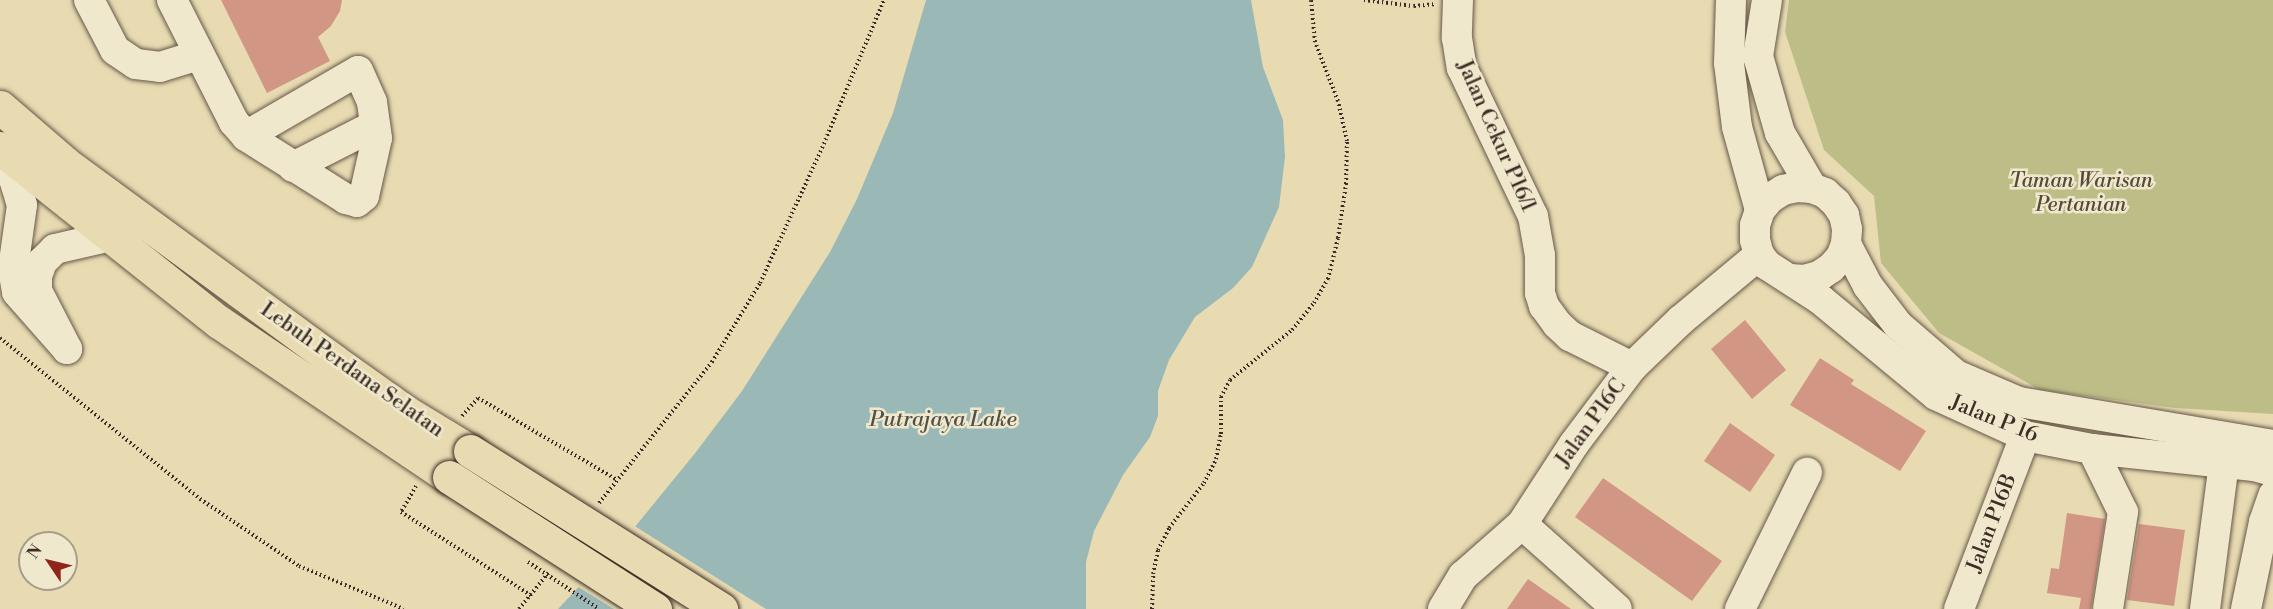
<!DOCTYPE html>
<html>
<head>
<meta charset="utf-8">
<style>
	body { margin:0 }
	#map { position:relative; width:2273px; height:609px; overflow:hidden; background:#e8dbb2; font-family:"Libre Bodoni",serif }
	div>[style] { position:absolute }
	.green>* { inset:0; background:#bdbe87 }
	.water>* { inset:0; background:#9ab9b6 }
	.pier>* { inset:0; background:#e8dbb2 }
	.building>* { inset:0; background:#d29685 }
	.path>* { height:4px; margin-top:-2px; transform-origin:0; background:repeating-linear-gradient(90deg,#3b2d25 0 1.5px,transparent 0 4.5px) }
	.roads { filter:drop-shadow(0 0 2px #665848) drop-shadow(0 0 2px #665848) }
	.minor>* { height:30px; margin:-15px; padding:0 15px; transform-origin:15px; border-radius:15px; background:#f0e8cd }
	.major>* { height:33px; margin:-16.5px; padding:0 16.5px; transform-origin:16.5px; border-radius:16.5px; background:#e8dbb2 }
	.bridges { filter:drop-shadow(0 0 2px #3b2d25) drop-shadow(0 0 2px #3b2d25) }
	.major-bridge>* { height:33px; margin:-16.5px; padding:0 16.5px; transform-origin:16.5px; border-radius:16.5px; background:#e8dbb2 }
	span { translate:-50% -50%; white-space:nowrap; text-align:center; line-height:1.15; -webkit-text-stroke:5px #f0e8cd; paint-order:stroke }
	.street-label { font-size:21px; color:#3b2d25 }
	.park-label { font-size:21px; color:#554a39; font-style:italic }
	.water-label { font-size:22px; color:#535049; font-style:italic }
	.north { position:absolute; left:18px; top:531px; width:60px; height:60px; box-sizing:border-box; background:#f0e8cd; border:2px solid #a89d8a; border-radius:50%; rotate:305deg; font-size:16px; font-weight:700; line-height:24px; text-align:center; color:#3b2d25 }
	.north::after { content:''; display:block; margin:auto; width:21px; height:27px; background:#8f2418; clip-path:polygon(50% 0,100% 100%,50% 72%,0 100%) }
</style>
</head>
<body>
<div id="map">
	<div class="green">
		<div style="clip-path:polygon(1789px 0,2273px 0,2273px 414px,2175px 408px,2040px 390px,1939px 333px,1881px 263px,1874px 196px,1824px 150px,1785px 32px)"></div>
	</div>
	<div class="water">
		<div style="clip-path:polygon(926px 0,1251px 0,1263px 67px,1283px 120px,1285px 157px,1279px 207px,1252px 267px,1233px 288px,1195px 317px,1169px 360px,1158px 391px,1158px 416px,1150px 437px,1123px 475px,1094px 531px,1086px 562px,1086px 609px,558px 609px,634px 528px,696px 452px,742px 391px,830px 252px,857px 199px,893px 113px)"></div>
	</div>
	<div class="pier">
		<div style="clip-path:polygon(633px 525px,766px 609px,614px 609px,575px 585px)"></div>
	</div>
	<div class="building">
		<div style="clip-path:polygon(221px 0,342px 0,340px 11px,331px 26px,318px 37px,330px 61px,267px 93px)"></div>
		<div style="clip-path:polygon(1745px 320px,1786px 370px,1752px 399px,1711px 349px)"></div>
		<div style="clip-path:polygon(1820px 358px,1854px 380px,1851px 384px,1926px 431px,1900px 471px,1790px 405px)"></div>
		<div style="clip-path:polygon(1730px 423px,1775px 455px,1750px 492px,1704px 461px)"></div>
		<div style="clip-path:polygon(1603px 478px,1722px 561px,1692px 601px,1575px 517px)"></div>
		<div style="clip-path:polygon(2067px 513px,2105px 519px,2091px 609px,2079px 609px,2081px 598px,2047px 593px,2051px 568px,2059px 569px)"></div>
		<div style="clip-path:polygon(2139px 524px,2185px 530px,2174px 606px,2127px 600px)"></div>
		<div style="clip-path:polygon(1528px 579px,1571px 609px,1507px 609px)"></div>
	</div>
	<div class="path">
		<div style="left:1364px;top:0;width:50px;rotate:6.8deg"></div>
		<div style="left:1414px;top:6px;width:22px;rotate:-5deg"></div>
		<div style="left:0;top:338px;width:257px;rotate:38.8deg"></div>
		<div style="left:200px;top:499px;width:120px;rotate:34.1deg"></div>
		<div style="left:299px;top:566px;width:113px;rotate:22.3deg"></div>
		<div style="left:462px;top:416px;width:24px;rotate:-48deg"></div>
		<div style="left:478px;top:398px;width:161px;rotate:30.5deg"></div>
		<div style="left:416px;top:486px;width:30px;rotate:120deg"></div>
		<div style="left:401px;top:512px;width:156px;rotate:32.7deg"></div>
		<div style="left:599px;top:503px;width:181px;rotate:-51.3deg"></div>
		<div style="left:712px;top:362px;width:92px;rotate:-58.7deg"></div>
		<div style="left:760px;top:283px;width:149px;rotate:-65.3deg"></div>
		<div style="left:822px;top:148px;width:160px;rotate:-67.3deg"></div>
		<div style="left:528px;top:562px;width:85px;rotate:33.5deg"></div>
		<div style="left:519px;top:609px;width:48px;rotate:-51deg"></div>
		<div style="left:1152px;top:609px;width:35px;rotate:-88deg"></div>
		<div style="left:1153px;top:574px;width:25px;rotate:-78deg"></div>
		<div style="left:1158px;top:550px;width:25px;rotate:-63deg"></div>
		<div style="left:1169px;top:528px;width:57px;rotate:-52.1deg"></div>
		<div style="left:1204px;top:483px;width:27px;rotate:-63deg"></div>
		<div style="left:1216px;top:459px;width:25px;rotate:-79deg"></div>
		<div style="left:1221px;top:434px;width:37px;rotate:-90deg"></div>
		<div style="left:1221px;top:397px;width:19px;rotate:-62deg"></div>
		<div style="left:1230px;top:380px;width:80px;rotate:-38.9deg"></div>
		<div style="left:1292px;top:330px;width:35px;rotate:-51deg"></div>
		<div style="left:1314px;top:303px;width:28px;rotate:-60deg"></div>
		<div style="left:1328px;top:279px;width:42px;rotate:-76.3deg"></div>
		<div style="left:1338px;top:238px;width:55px;rotate:-81.6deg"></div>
		<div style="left:1346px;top:184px;width:43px;rotate:-88.7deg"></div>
		<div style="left:1347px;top:141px;width:41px;rotate:-102.7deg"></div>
		<div style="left:1338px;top:101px;width:63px;rotate:-111.3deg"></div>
		<div style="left:1315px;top:42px;width:42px;rotate:-95.4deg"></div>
	</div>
	<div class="roads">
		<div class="minor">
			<div style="left:89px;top:0;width:56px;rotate:62.5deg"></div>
			<div style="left:115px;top:50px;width:25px;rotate:34deg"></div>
			<div style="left:136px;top:64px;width:24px;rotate:7deg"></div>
			<div style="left:160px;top:67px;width:41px;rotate:-17.1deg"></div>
			<div style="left:172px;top:0;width:137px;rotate:63.1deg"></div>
			<div style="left:234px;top:122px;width:18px;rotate:49deg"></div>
			<div style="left:246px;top:136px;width:118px;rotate:32.2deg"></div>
			<div style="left:346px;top:199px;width:11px;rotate:15deg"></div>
			<div style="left:357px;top:202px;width:9px;rotate:-41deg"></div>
			<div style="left:364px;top:196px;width:59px;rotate:-77.4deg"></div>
			<div style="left:377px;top:138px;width:36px;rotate:-98deg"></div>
			<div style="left:372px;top:102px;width:34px;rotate:-114deg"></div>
			<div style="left:358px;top:71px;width:129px;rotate:149.9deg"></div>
			<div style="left:1458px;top:0;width:38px;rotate:92deg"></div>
			<div style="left:1457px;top:38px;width:30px;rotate:81deg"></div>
			<div style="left:1462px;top:68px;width:164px;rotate:64.4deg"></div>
			<div style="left:1533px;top:216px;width:40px;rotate:80deg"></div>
			<div style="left:1540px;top:255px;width:38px;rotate:90deg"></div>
			<div style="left:1540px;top:293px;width:14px;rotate:73deg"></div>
			<div style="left:1544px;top:306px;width:22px;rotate:54deg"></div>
			<div style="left:1557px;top:324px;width:18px;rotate:43deg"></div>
			<div style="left:1570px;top:336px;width:69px;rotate:26.6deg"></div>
			<div style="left:1731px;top:0;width:63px;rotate:91.8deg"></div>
			<div style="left:1729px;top:63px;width:64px;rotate:82.9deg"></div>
			<div style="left:1737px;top:127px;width:86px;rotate:74.5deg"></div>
			<div style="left:1767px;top:0;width:57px;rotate:99.1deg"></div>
			<div style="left:1758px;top:56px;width:80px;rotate:74.1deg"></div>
			<div style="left:1780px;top:133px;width:64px;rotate:59.8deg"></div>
			<div style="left:0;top:158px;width:25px;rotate:56deg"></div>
			<div style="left:14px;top:179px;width:27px;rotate:73deg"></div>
			<div style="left:22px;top:205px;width:65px;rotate:98deg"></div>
			<div style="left:13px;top:269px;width:23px;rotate:80deg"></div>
			<div style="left:17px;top:292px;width:76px;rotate:48.7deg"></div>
			<div style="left:67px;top:349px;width:65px;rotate:-117.3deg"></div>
			<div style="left:37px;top:291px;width:15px;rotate:-90deg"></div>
			<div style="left:37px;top:276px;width:15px;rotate:-70deg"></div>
			<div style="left:42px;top:262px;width:18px;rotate:-45deg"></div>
			<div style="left:55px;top:249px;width:57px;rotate:-13.1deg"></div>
			<div style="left:293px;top:167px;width:92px;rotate:-27.1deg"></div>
			<div style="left:1846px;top:244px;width:47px;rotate:62.4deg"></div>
			<div style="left:1868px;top:286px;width:49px;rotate:52.4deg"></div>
			<div style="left:1898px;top:325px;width:77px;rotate:40.8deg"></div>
			<div style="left:1956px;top:375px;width:69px;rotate:23.2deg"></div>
			<div style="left:2019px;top:402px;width:258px;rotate:9.6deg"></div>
			<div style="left:1790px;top:279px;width:14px;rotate:4deg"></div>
			<div style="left:1804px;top:280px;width:16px;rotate:-15deg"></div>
			<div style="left:1819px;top:276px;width:14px;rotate:-34deg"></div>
			<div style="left:1831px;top:268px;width:15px;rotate:-48deg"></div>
			<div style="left:1841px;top:257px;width:14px;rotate:-69deg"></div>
			<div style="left:1846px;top:244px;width:15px;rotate:-86deg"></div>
			<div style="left:1847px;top:229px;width:14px;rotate:-102deg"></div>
			<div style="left:1844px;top:215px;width:14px;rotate:-124deg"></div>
			<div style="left:1836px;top:203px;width:15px;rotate:-138deg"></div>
			<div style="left:1825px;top:193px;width:14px;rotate:-159deg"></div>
			<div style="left:1812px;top:188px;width:15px;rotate:-176deg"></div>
			<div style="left:1797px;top:187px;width:14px;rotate:168deg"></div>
			<div style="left:1783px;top:190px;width:15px;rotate:148deg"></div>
			<div style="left:1770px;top:198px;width:16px;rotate:130deg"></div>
			<div style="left:1760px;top:210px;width:16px;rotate:108deg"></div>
			<div style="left:1755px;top:225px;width:15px;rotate:90deg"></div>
			<div style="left:1755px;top:240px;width:16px;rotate:75deg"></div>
			<div style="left:1759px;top:255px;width:13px;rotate:51deg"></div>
			<div style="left:1767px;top:265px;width:64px;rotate:32.9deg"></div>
			<div style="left:1821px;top:300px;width:149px;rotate:39.6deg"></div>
			<div style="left:1936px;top:395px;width:98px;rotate:24.7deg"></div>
			<div style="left:2025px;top:436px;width:68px;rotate:11deg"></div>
			<div style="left:2092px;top:449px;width:163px;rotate:6deg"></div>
			<div style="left:2254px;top:466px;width:20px;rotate:15deg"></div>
			<div style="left:2092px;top:449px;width:70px;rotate:63.8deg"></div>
			<div style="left:2123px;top:512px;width:98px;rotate:98.8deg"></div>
			<div style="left:1522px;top:524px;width:127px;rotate:41.8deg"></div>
			<div style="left:1443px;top:609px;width:39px;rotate:-59deg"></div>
			<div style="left:1463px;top:576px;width:79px;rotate:-41.4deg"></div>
			<div style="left:1522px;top:524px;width:95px;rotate:-57deg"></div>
			<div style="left:1574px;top:444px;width:96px;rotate:-53deg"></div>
			<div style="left:1632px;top:367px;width:68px;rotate:-43.8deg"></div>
			<div style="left:1681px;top:320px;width:102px;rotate:-39.8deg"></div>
			<div style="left:1740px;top:609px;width:152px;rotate:-63.8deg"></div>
			<div style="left:1959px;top:609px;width:185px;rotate:-69.1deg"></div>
			<div style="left:2205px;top:609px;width:148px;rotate:-82.6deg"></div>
			<div style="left:2246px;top:609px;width:89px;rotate:-78.3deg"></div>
			<div style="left:2264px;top:522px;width:28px;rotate:-71deg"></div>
		</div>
		<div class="major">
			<div style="left:0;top:107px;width:87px;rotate:40.8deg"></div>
			<div style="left:66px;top:164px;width:333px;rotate:36.3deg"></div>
			<div style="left:334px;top:361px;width:88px;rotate:35.3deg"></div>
			<div style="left:406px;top:412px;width:75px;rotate:31.4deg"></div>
			<div style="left:0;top:148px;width:280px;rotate:38.5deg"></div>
			<div style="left:219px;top:322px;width:277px;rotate:34deg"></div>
		</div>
	</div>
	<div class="bridges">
		<div class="major-bridge">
			<div style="left:470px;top:451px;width:297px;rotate:32.2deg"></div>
			<div style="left:449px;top:477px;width:245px;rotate:32.7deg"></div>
		</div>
	</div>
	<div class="street-label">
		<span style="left:1496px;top:136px;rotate:66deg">Jalan Cekur P16/1</span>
		<span style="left:352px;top:370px;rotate:35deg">Lebuh Perdana Selatan</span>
		<span style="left:1994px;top:419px;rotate:22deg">Jalan P 16</span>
		<span style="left:1591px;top:423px;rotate:-54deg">Jalan P16C</span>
		<span style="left:1992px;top:523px;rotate:-69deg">Jalan P16B</span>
	</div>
	<div class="park-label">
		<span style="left:2081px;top:193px">Taman Warisan<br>Pertanian</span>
	</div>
	<div class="water-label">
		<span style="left:943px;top:420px">Putrajaya Lake</span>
	</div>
	<div class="north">N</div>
</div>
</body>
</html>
